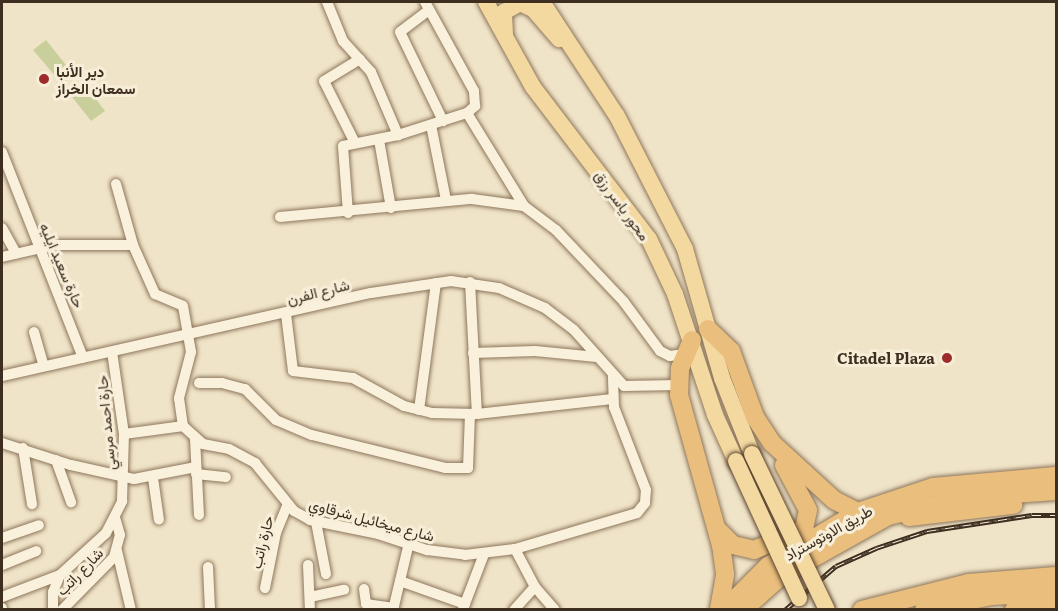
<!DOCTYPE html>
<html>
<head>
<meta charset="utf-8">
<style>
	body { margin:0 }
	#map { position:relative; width:1058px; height:611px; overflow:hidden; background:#f0e4c8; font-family:Literata,Vazirmatn,serif }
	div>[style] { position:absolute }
	.green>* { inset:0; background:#c9cf9b }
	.roads { filter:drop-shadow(0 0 2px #8d765c) drop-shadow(0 0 2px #8d765c) }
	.minor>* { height:10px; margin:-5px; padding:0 5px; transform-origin:5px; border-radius:5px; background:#faf1dc }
	.primary>* { height:16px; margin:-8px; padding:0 8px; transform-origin:8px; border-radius:8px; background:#f3d9a0 }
	.trunk>* { height:18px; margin:-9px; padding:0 9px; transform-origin:9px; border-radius:9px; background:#eabe7c }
	.rail>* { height:5px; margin-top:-2.5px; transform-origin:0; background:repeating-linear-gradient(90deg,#f7eed8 0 9px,#3d2e20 0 18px); box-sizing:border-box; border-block:2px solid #3d2e20 }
	.bridges { filter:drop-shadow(0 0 2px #5b4430) drop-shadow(0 0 2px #5b4430) }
	.primary-bridge>* { height:16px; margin:-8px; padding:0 8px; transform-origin:8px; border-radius:8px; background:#f3d9a0 }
	.dots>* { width:16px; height:16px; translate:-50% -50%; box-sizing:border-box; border:3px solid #f7eed8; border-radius:50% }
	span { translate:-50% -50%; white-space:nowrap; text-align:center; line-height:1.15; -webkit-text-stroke:6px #f7eed8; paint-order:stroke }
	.poi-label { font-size:15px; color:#3d2e20; font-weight:700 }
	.left { translate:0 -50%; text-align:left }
	.right { translate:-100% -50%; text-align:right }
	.street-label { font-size:15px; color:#3d2e20 }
	.frame { position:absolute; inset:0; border:3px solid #3d2e20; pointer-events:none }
</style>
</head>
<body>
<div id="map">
	<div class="green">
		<div style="clip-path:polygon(46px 40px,74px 75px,62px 84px,33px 50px)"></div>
		<div style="clip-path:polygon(83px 82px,105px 111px,91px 121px,69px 93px)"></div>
	</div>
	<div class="roads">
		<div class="minor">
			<div style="left:327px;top:2px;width:42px;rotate:67.7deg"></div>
			<div style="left:343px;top:41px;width:42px;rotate:47.9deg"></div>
			<div style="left:371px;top:72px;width:69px;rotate:66.8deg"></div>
			<div style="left:429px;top:10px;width:36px;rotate:143deg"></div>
			<div style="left:400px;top:32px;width:99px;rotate:64.2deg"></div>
			<div style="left:467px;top:113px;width:109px;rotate:58.5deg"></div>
			<div style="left:431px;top:125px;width:76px;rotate:78.7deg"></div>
			<div style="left:379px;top:140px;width:69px;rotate:80deg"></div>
			<div style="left:355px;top:143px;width:69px;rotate:-116.6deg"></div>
			<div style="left:324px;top:81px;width:42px;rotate:-31.4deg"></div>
			<div style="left:2px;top:152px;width:221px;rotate:68.5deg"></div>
			<div style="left:116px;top:184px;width:63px;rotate:74.4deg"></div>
			<div style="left:133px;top:245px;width:54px;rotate:65.8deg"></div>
			<div style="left:155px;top:294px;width:30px;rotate:23deg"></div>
			<div style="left:183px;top:306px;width:47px;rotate:80.1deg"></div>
			<div style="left:191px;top:352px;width:48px;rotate:104.6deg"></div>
			<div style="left:179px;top:398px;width:28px;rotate:82deg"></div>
			<div style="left:183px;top:426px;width:27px;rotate:42deg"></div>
			<div style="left:203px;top:444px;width:26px;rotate:11deg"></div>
			<div style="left:229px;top:449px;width:30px;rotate:28deg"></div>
			<div style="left:255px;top:463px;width:62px;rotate:50.9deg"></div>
			<div style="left:294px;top:511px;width:18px;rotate:29deg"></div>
			<div style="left:310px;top:520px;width:69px;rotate:11.6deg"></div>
			<div style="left:378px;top:534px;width:52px;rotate:18.1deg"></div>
			<div style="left:427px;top:550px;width:38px;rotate:7deg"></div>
			<div style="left:465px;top:555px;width:50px;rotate:-6.8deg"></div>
			<div style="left:515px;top:549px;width:127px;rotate:-16.4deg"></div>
			<div style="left:637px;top:513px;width:13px;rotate:-51deg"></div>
			<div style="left:645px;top:503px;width:13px;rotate:-86deg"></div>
			<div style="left:646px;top:490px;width:89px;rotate:-111.1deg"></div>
			<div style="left:614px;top:407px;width:32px;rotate:-92deg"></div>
			<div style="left:348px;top:213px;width:67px;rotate:-94.3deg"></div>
			<div style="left:343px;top:146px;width:56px;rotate:-11.3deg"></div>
			<div style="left:398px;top:135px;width:72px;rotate:-17.7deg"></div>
			<div style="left:467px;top:113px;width:11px;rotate:-41deg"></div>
			<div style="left:475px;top:106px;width:15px;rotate:-94deg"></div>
			<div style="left:474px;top:91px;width:102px;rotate:-118.8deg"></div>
			<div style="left:280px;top:217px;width:193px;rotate:-5.4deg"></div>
			<div style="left:472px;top:199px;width:52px;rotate:7.7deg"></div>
			<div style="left:524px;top:206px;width:40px;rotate:37deg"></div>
			<div style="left:556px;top:230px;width:99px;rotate:46.6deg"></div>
			<div style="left:624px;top:302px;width:61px;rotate:53.7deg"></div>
			<div style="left:660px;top:351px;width:11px;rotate:27deg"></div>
			<div style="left:670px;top:356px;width:15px;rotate:-8deg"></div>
			<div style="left:2px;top:228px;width:29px;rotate:61deg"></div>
			<div style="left:2px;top:257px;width:53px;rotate:-13deg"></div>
			<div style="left:54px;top:245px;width:79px"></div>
			<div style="left:470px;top:282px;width:132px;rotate:87deg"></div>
			<div style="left:286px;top:314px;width:57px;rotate:83deg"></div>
			<div style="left:293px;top:371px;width:60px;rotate:6.7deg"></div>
			<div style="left:353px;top:378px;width:58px;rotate:28.8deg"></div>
			<div style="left:404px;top:406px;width:29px;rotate:14deg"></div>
			<div style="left:432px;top:413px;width:45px;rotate:1.3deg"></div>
			<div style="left:477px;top:414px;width:136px;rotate:-6.3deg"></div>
			<div style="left:34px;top:332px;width:35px;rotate:74deg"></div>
			<div style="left:473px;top:353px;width:62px;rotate:-1.8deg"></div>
			<div style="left:535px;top:351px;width:62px;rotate:5.5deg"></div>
			<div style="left:2px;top:376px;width:378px;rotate:-12.7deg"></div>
			<div style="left:371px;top:293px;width:81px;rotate:-8.5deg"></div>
			<div style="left:451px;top:281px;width:49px;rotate:8.3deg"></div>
			<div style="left:499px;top:288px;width:50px;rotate:23.5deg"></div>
			<div style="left:545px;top:308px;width:36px;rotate:37deg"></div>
			<div style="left:574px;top:330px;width:75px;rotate:48.2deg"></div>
			<div style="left:624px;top:386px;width:55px;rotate:-1deg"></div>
			<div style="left:199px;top:383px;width:23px"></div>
			<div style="left:222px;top:383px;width:24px;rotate:15deg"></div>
			<div style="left:245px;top:389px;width:44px;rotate:45deg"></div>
			<div style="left:276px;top:420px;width:39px;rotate:23deg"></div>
			<div style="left:312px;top:435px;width:137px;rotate:13.9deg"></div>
			<div style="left:445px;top:468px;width:23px"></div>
			<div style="left:468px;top:468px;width:54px;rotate:-87.9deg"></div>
			<div style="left:419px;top:410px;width:128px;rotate:-82.4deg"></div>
			<div style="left:124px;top:434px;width:60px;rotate:-7.7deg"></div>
			<div style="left:195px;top:439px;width:76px;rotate:87deg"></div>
			<div style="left:2px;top:443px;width:72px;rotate:17.7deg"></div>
			<div style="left:71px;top:465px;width:65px;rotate:12.5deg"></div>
			<div style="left:134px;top:479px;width:63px;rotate:-11deg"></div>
			<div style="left:23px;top:448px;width:57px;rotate:80.9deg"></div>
			<div style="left:56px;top:460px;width:45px;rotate:70.3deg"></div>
			<div style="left:196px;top:474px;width:30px;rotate:6deg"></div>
			<div style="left:153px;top:478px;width:42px;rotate:81.9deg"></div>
			<div style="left:316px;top:522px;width:53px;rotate:79.1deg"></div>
			<div style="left:2px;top:538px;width:39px;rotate:-19deg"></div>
			<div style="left:515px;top:549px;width:43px;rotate:62.2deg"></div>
			<div style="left:535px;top:587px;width:30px;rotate:49deg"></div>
			<div style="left:117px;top:551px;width:61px;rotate:76.7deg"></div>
			<div style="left:2px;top:565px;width:37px;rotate:-22deg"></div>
			<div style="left:308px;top:565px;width:45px;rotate:87.5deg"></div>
			<div style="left:208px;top:567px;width:43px;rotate:87.3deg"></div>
			<div style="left:400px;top:581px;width:69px;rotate:19.5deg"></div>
			<div style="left:265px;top:588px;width:56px;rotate:-78.7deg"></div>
			<div style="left:276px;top:533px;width:31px;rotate:-68deg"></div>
			<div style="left:364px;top:589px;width:15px;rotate:82deg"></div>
			<div style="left:366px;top:604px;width:28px;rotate:8deg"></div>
			<div style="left:2px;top:597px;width:62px;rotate:-20.8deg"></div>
			<div style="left:310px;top:597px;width:35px;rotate:-12deg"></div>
			<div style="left:2px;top:608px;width:2px;rotate:90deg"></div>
			<div style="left:463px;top:609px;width:59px;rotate:-69.1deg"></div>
			<div style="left:53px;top:610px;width:18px;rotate:-90deg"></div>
			<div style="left:53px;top:592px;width:18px;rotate:-68deg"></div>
			<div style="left:60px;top:575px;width:62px;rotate:-42.4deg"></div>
			<div style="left:106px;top:533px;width:36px;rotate:-63deg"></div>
			<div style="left:122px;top:501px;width:67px;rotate:-88.3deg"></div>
			<div style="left:124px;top:434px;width:83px;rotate:-98.3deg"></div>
			<div style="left:62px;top:610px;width:74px;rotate:-45.5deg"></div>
			<div style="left:114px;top:557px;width:23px;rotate:-75deg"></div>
			<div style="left:120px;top:535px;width:18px;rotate:-106deg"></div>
			<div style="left:393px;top:610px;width:69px;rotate:-76.6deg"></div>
			<div style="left:514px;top:610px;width:31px;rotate:-48deg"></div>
		</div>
		<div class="primary">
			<div style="left:486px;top:2px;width:97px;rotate:61.1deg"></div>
			<div style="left:533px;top:87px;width:191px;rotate:52.7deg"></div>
			<div style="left:649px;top:239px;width:61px;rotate:64.7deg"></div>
			<div style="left:675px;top:294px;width:127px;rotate:71.7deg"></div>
			<div style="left:715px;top:415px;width:51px;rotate:65.5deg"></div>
			<div style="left:542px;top:2px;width:136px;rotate:56.7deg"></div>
			<div style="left:617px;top:116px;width:149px;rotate:62.9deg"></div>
			<div style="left:685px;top:249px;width:134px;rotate:74deg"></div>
			<div style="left:722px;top:378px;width:82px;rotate:68.5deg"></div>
			<div style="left:505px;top:34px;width:22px;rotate:-93deg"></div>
			<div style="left:504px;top:12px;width:18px;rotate:-29deg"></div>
			<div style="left:520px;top:3px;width:14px;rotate:25deg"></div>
			<div style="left:533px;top:9px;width:40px;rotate:49deg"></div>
		</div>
		<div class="trunk">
			<div style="left:708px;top:329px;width:32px;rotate:44deg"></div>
			<div style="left:731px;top:351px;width:70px;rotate:70deg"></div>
			<div style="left:755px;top:417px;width:31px;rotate:57deg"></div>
			<div style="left:772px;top:443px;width:84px;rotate:42.6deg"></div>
			<div style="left:834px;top:500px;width:27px;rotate:27deg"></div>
			<div style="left:692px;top:340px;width:30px;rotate:113deg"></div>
			<div style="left:680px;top:368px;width:27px;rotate:92deg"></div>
			<div style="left:679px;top:395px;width:156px;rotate:74.4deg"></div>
			<div style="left:721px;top:545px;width:30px;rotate:82deg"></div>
			<div style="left:725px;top:575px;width:36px;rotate:100deg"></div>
			<div style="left:909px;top:517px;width:105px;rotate:-6.6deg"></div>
			<div style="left:718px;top:530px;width:21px;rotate:45deg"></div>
			<div style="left:733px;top:545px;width:22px;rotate:13deg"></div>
			<div style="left:754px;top:550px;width:54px;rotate:-22.8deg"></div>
			<div style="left:804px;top:529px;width:19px;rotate:-78deg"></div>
			<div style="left:808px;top:510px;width:51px;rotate:-118.1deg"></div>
			<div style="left:724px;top:610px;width:62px;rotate:-45deg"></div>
			<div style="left:768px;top:566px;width:105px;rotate:-31deg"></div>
			<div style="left:858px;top:512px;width:79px;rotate:-18.4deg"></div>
			<div style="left:933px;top:487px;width:123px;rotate:-5.1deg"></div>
			<div style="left:743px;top:610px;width:51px;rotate:-41.8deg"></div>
			<div style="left:781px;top:576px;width:123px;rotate:-29.3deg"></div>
			<div style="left:888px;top:516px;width:83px;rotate:-13.2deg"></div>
			<div style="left:969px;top:497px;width:87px;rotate:-3.9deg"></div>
			<div style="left:862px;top:610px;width:110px;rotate:-14.2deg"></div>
			<div style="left:969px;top:583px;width:87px;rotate:-4.6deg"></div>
			<div style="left:924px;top:610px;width:68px;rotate:-11.8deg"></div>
			<div style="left:991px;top:596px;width:65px;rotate:-2.6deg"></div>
			<div style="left:1014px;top:610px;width:42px;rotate:-5.4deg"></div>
		</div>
	</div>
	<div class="rail">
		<div style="left:785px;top:610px;width:67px;rotate:-40.8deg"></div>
		<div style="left:836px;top:566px;width:44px;rotate:-24.2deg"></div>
		<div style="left:876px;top:548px;width:54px;rotate:-18.4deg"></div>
		<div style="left:927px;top:531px;width:106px;rotate:-8.7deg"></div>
		<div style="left:1032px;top:515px;width:24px"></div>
	</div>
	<div class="bridges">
		<div class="primary-bridge">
			<div style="left:752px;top:454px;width:173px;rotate:64.3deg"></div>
			<div style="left:736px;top:461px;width:151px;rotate:65.3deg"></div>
		</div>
	</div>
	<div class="dots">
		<div style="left:44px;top:79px;background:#9e2a2b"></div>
		<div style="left:947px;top:358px;background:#9e2a2b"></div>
	</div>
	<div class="poi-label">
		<span class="left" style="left:56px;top:79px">دير الأنبا<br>سمعان الخراز</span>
		<span class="right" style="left:935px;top:358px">Citadel Plaza</span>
	</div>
	<div class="street-label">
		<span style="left:623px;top:205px;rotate:54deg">محور ياسر رزق</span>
		<span style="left:63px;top:265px;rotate:67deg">حارة سعيد ايليه</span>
		<span style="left:318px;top:291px;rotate:-14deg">شارع الفرن</span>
		<span style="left:105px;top:423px;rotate:-95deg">حارة احمد مرسي</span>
		<span style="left:372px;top:519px;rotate:15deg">شارع ميخائيل شرقاوي</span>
		<span style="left:828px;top:532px;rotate:-29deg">طريق الاوتوستراد</span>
		<span style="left:261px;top:542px;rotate:-76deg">حارة راتب</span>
		<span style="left:79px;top:571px;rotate:-46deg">شارع راتب</span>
	</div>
	<div class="frame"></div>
</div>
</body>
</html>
